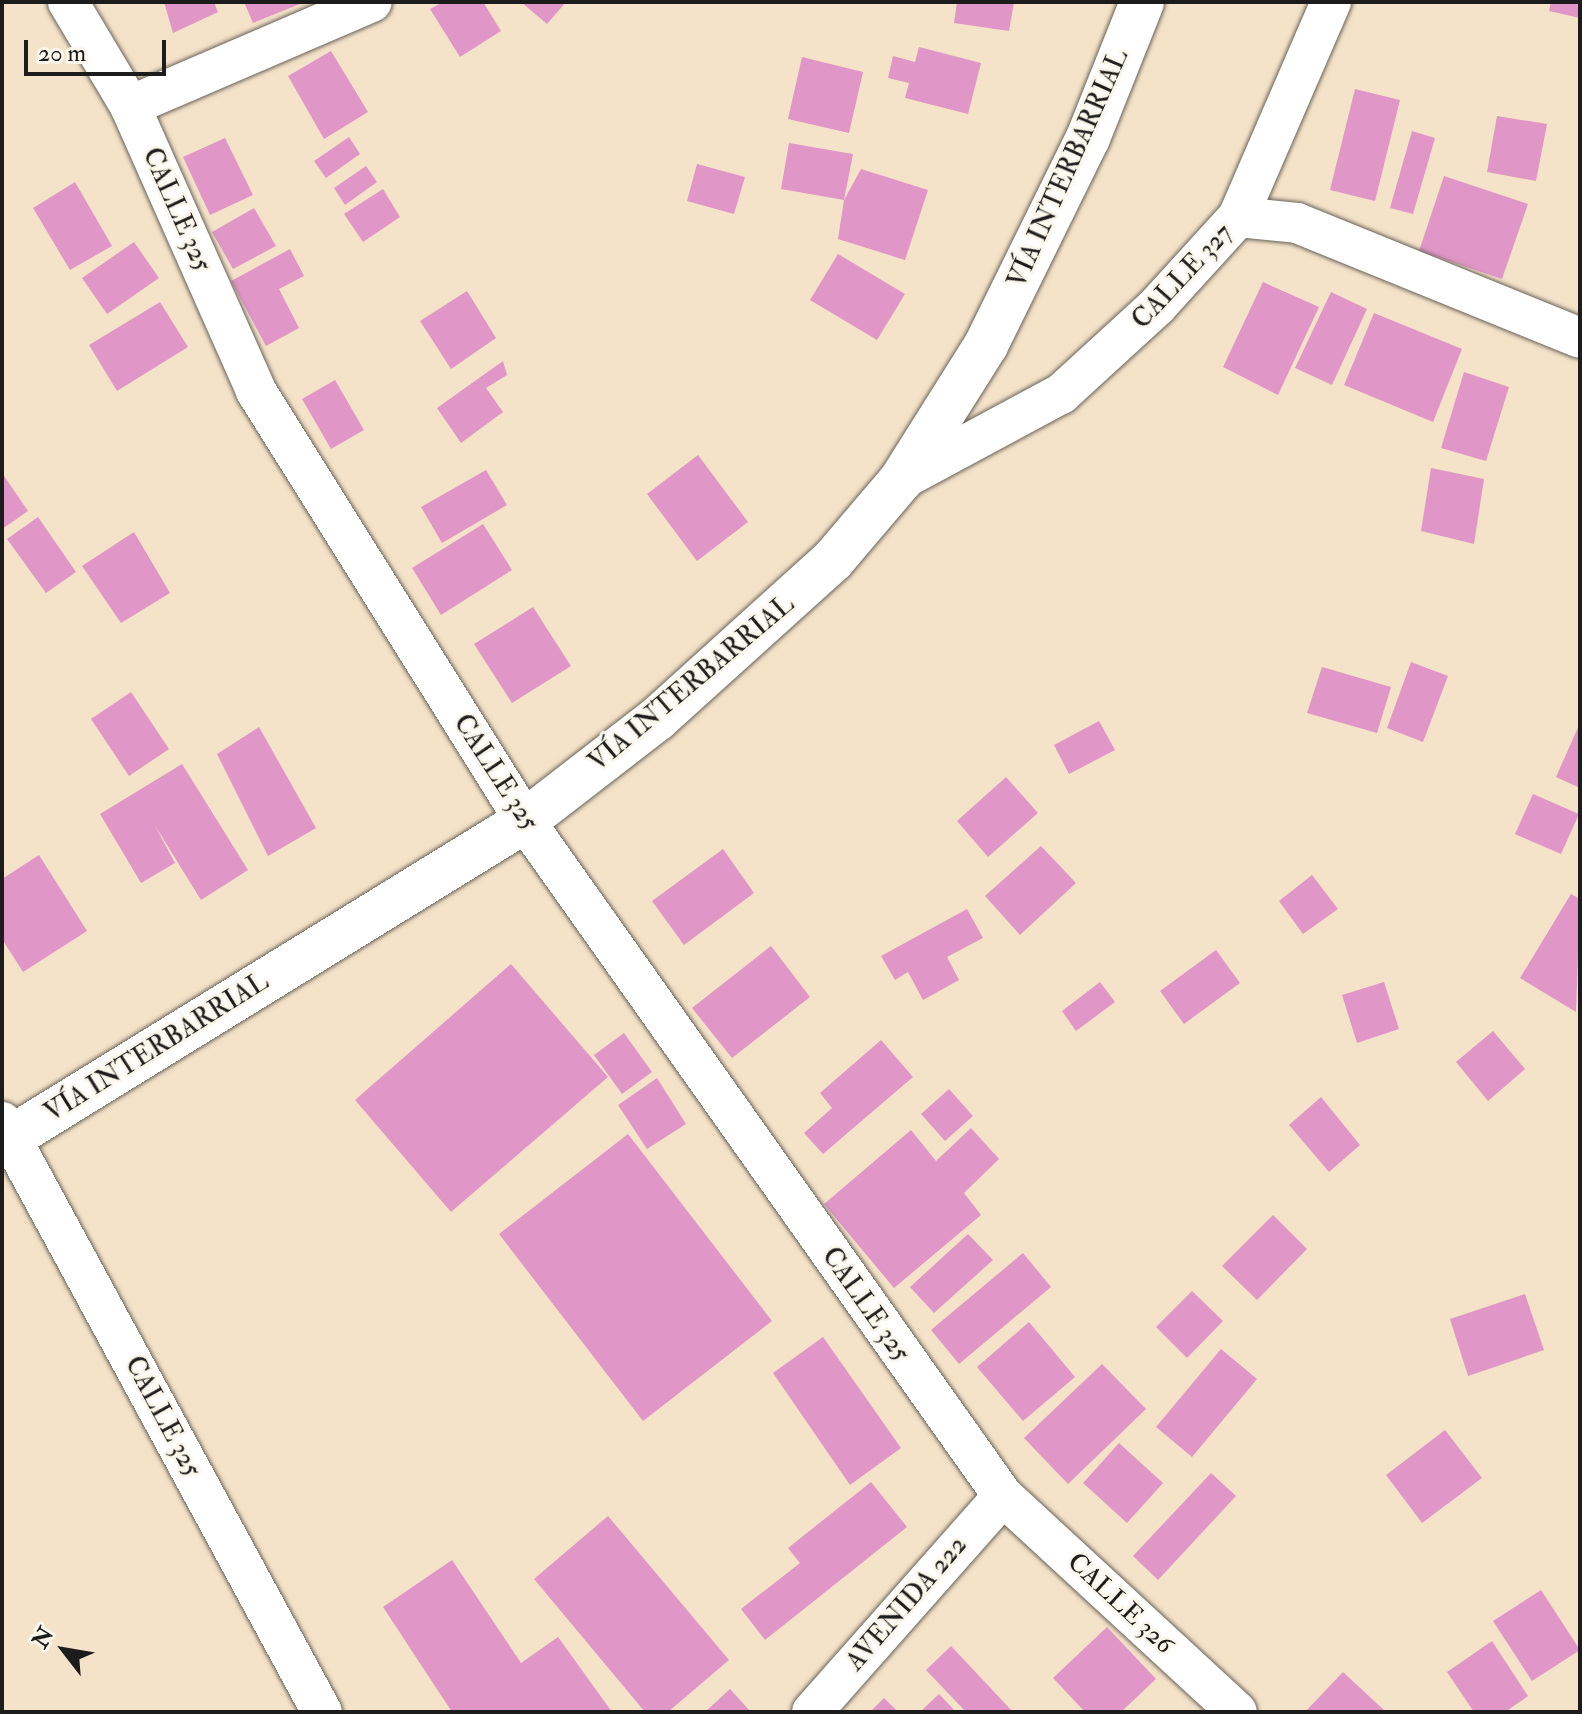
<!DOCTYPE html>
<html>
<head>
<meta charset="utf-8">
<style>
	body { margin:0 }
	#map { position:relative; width:1582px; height:1714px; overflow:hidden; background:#f5e3c9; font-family:"IM FELL Double Pica",serif }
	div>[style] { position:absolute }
	.building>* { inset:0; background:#e096c7 }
	.roads { filter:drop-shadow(0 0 2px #686259) drop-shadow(0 0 2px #686259) }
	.minor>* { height:40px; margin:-20px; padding:0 20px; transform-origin:20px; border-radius:20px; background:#fff }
	.primary>* { height:44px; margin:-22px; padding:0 22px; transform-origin:22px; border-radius:22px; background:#fff }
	span { translate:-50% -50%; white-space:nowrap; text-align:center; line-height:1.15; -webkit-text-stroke:6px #fbf7ec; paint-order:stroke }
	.street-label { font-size:26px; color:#1c1c1c }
	.frame { position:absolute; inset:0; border:4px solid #1c1c1c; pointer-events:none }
	.north { position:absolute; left:24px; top:1610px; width:80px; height:80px; -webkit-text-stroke:6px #fbf7ec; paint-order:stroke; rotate:301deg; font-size:22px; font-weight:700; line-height:32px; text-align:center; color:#1c1c1c }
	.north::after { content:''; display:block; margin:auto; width:28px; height:36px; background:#1c1c1c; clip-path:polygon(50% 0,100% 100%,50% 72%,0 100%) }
	.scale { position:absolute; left:24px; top:40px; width:142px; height:36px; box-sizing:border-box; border:4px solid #1c1c1c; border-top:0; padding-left:10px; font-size:24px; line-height:28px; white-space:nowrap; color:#1c1c1c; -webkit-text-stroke:6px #fbf7ec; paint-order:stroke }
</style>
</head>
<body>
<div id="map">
	<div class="building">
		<div style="clip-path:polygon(164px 2px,214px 2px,218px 12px,173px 33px)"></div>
		<div style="clip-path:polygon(244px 2px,305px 2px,253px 23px)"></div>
		<div style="clip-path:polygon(443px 2px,483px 2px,501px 31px,460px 57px,430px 9px)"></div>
		<div style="clip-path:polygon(521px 2px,566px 2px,547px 24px)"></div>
		<div style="clip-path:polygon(957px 2px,1014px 2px,1009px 31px,954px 23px)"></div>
		<div style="clip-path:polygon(1551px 2px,1580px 2px,1580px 18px,1549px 11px)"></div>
		<div style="clip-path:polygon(919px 47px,981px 63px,968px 114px,905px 98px,909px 83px,888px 78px,893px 56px,915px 62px)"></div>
		<div style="clip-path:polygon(331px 51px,368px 112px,324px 139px,288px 76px)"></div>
		<div style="clip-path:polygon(802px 57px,863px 72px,849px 133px,788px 119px)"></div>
		<div style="clip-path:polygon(1355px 89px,1400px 100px,1375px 201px,1330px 190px)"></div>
		<div style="clip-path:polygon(1497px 116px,1547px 124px,1536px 181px,1487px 172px)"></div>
		<div style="clip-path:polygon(1412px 131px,1435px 138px,1413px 214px,1390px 208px)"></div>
		<div style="clip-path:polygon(349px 137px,360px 154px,326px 178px,314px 161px)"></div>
		<div style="clip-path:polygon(225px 138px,253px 195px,210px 215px,183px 157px)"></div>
		<div style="clip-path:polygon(789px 143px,853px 154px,844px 200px,781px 189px)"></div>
		<div style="clip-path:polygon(697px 164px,745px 177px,734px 214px,687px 201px)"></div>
		<div style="clip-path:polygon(366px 166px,377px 182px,345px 205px,334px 188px)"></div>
		<div style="clip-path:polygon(861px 169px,928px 190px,905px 260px,838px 239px,844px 200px)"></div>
		<div style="clip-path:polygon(1444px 176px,1528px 204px,1502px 279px,1419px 251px)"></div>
		<div style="clip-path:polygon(75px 182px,112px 246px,70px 270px,33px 208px)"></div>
		<div style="clip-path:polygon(383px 189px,400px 217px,363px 242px,344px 214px)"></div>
		<div style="clip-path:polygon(254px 208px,276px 246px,233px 269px,212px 232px)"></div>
		<div style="clip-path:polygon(134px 242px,159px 278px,107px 314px,82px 278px)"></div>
		<div style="clip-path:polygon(290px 249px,304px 276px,279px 289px,299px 328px,266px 346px,231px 281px)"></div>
		<div style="clip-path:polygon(838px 254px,905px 294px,877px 340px,810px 300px)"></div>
		<div style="clip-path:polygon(1263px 282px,1319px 307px,1278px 395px,1223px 367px)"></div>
		<div style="clip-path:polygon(467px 291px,496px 338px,451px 369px,420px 321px)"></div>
		<div style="clip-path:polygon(1331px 292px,1367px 309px,1332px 385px,1295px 368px)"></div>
		<div style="clip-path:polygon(160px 302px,188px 347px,117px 391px,89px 345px)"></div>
		<div style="clip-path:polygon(1374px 313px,1462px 349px,1433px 422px,1344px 385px)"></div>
		<div style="clip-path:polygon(503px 361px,507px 375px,486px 388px,503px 412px,461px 443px,437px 408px)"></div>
		<div style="clip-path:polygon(1464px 372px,1509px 387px,1486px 461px,1441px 448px)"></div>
		<div style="clip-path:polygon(335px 380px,364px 430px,331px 449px,302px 399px)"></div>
		<div style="clip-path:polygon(698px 455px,748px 522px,697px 561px,647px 494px)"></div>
		<div style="clip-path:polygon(1431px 468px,1484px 479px,1474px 544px,1421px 531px)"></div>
		<div style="clip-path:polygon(486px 470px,507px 505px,442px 543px,421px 507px)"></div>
		<div style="clip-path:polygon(2px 473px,28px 511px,2px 529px)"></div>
		<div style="clip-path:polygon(38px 517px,76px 572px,46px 593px,7px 539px)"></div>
		<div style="clip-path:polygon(483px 524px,512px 570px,441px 615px,412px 568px)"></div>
		<div style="clip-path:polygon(134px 532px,170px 593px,121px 623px,82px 566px)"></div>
		<div style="clip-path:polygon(533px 607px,571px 666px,512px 703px,474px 644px)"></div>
		<div style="clip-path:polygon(1411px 662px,1448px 676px,1423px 742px,1387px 728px)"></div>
		<div style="clip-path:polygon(1322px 667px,1391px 687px,1377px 733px,1307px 713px)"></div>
		<div style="clip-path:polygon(131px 692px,169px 749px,129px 776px,91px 719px)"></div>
		<div style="clip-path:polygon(1099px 721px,1115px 750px,1069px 774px,1054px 745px)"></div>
		<div style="clip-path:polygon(1580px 723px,1580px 788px,1556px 777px)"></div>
		<div style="clip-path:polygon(259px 727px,316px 828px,268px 856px,217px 754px)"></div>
		<div style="clip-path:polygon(182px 764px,248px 870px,201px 900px,154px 824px,175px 863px,141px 883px,100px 814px)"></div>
		<div style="clip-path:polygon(1006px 777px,1038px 813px,988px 857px,957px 821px)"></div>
		<div style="clip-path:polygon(1533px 794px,1579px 814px,1561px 854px,1515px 834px)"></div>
		<div style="clip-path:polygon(1041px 846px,1076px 883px,1020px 935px,985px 896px)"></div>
		<div style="clip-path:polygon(723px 849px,754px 893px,684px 945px,652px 901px)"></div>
		<div style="clip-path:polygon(39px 855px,87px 931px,23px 972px,2px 939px,2px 879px)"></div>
		<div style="clip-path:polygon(1312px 875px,1338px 909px,1303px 934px,1279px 901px)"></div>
		<div style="clip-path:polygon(1571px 894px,1580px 899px,1576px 1012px,1520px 978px)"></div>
		<div style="clip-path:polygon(967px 909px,983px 938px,947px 957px,959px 980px,923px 1000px,908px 972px,895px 980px,881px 956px)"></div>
		<div style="clip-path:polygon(771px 946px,810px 997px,732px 1058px,692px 1008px)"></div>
		<div style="clip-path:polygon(1216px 950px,1240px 983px,1184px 1024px,1160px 991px)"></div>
		<div style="clip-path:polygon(511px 964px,608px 1077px,451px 1212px,355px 1100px)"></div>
		<div style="clip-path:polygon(1100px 982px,1115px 1002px,1076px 1031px,1062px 1011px)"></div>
		<div style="clip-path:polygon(1384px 982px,1399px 1029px,1357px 1043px,1342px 995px)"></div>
		<div style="clip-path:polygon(1493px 1031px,1525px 1069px,1488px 1101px,1456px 1062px)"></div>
		<div style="clip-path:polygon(624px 1033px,652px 1072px,622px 1094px,594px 1055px)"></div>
		<div style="clip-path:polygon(881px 1040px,913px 1077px,823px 1154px,804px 1133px,832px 1108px,820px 1093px)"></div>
		<div style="clip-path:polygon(657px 1078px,686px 1124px,647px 1149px,618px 1105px)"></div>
		<div style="clip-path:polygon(949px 1089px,973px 1116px,945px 1141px,921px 1114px)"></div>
		<div style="clip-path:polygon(1321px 1097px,1360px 1145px,1329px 1172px,1289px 1125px)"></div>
		<div style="clip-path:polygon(971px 1128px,999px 1159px,964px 1193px,981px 1215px,894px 1288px,824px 1204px,911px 1130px,936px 1161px)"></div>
		<div style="clip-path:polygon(628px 1134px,772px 1321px,643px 1421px,499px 1234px)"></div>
		<div style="clip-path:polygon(1273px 1215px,1307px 1249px,1257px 1300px,1222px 1266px)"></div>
		<div style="clip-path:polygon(968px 1234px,993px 1260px,934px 1313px,910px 1287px)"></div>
		<div style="clip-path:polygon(1023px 1253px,1051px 1287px,959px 1364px,931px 1330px)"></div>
		<div style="clip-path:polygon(1192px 1291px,1223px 1321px,1187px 1358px,1156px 1327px)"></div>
		<div style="clip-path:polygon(1525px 1294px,1544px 1350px,1468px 1376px,1450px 1319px)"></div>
		<div style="clip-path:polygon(1029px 1322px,1075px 1377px,1023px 1421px,977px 1367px)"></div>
		<div style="clip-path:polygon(823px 1337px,901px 1448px,850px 1485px,773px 1373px)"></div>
		<div style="clip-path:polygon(1221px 1349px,1257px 1379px,1192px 1457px,1156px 1427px)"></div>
		<div style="clip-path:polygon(1102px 1364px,1146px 1409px,1068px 1484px,1024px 1438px)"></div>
		<div style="clip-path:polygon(1445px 1430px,1482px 1478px,1422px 1523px,1386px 1475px)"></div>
		<div style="clip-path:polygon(1119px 1443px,1163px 1483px,1127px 1523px,1083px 1483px)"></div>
		<div style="clip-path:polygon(1211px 1473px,1236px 1496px,1158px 1580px,1133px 1556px)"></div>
		<div style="clip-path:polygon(871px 1482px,907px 1527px,765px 1640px,741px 1609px,800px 1563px,788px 1548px)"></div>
		<div style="clip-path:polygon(608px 1516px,729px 1660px,668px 1712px,645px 1712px,534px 1579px)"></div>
		<div style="clip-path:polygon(452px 1560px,521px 1663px,558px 1637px,612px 1712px,452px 1712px,383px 1607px)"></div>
		<div style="clip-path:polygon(1541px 1590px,1580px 1650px,1532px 1681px,1493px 1621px)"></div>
		<div style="clip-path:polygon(1107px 1627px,1156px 1679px,1121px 1712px,1085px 1712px,1053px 1678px)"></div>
		<div style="clip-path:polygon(1492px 1641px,1528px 1696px,1505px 1712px,1474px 1712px,1447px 1672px)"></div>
		<div style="clip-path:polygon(951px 1646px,1013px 1712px,966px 1712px,926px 1670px)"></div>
		<div style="clip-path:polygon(1343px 1672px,1386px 1712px,1305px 1712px)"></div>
		<div style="clip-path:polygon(730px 1689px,751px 1712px,705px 1712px)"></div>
		<div style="clip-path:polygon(939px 1694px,956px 1712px,920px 1712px)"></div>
		<div style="clip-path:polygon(884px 1698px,898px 1712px,870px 1712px)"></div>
	</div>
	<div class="roads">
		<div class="minor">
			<div style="left:68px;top:2px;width:121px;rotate:59.2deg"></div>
			<div style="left:130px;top:106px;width:312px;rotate:66.1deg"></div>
			<div style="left:256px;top:391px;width:507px;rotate:57.97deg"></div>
			<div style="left:525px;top:821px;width:827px;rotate:54.7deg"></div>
			<div style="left:1003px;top:1496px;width:318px;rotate:42.7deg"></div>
			<div style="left:130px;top:106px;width:263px;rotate:-23.3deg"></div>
			<div style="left:1238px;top:217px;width:234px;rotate:-66.6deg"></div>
			<div style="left:901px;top:480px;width:182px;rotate:-28.3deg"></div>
			<div style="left:1061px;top:394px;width:130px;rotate:-42.5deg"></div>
			<div style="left:1157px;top:306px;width:120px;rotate:-47.7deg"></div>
			<div style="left:1238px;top:217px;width:59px;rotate:5.8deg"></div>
			<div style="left:1297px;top:223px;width:305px;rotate:22.1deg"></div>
			<div style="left:2px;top:1122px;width:671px;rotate:61.53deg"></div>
			<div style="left:812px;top:1712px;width:288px;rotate:-48.5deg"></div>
		</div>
		<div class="primary">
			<div style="left:2px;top:1143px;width:614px;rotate:-31.62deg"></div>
			<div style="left:525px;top:821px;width:167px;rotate:-37.7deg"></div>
			<div style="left:657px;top:719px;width:237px;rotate:-42.1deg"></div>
			<div style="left:833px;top:560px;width:105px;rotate:-49.6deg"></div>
			<div style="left:901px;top:480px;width:160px;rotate:-57.8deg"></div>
			<div style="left:986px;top:345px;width:231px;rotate:-63.8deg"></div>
			<div style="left:1088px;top:138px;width:146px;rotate:-68.3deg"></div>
		</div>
	</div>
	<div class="street-label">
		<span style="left:1069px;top:169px;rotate:-66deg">VÍA INTERBARRIAL</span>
		<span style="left:176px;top:210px;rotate:66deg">CALLE 325</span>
		<span style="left:1183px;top:277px;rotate:-47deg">CALLE 327</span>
		<span style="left:692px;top:684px;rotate:-40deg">VÍA INTERBARRIAL</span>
		<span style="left:495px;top:773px;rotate:57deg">CALLE 325</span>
		<span style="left:157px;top:1048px;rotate:-32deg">VÍA INTERBARRIAL</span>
		<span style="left:865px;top:1305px;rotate:55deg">CALLE 325</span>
		<span style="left:162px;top:1417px;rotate:62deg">CALLE 325</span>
		<span style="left:907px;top:1604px;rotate:-49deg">AVENIDA 222</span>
		<span style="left:1120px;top:1604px;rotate:43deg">CALLE 326</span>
	</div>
	<div class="frame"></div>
	<div class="north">N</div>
	<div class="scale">20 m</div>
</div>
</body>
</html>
